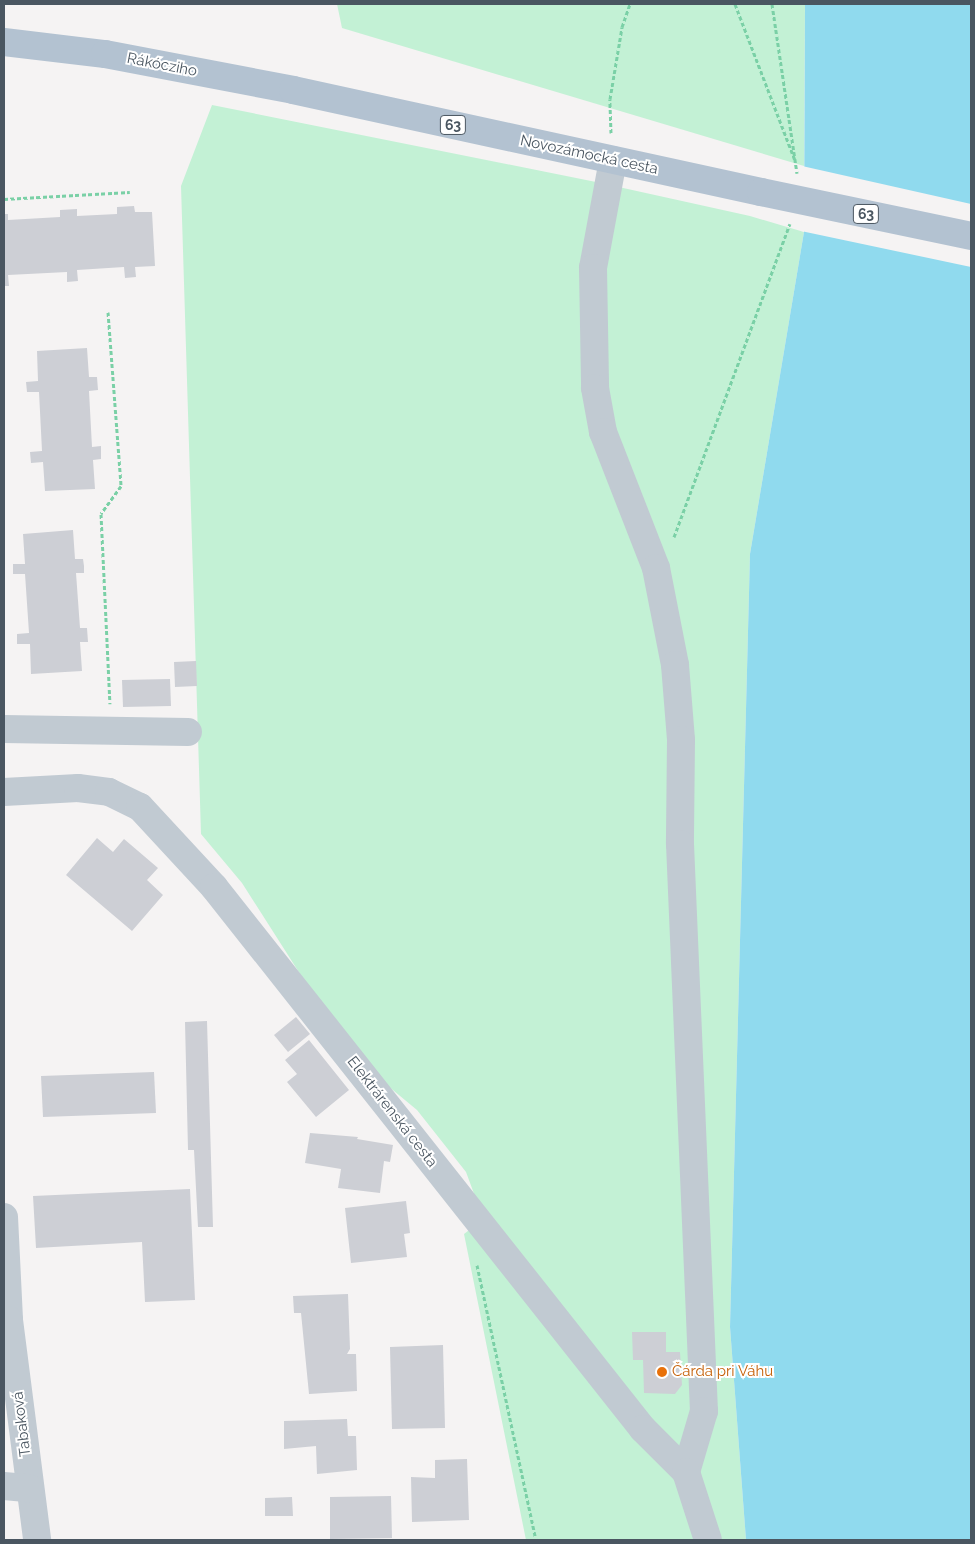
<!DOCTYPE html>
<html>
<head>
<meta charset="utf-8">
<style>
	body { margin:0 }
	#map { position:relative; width:975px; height:1544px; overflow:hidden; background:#f5f3f3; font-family:Raleway,sans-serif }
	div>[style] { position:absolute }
	.green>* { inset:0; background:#c3f1d5 }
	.water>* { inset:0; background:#90daee }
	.pier>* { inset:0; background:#f5f3f3 }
	.building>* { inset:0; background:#cdcfd5 }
	.path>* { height:3px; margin-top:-1.5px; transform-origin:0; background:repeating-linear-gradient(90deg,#7ad0a6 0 4px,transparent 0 6.5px) }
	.minor>* { height:28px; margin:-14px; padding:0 14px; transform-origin:14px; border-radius:14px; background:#c1cad2 }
	.major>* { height:28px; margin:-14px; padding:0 14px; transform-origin:14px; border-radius:14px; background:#b3c2d1 }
	.major-bridge>* { height:28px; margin:-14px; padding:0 14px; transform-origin:14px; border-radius:14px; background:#b3c2d1 }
	.dots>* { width:14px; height:14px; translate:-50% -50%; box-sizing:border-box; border:2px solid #fff; border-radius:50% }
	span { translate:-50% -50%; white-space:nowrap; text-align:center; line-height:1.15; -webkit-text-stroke:4px #fff; paint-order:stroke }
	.shield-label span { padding:1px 4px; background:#fff; border:1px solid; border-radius:4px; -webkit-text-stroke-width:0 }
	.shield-label { font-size:14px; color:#4a5661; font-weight:700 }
	.street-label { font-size:15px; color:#4a5661 }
	.food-label { font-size:15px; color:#c56008 }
	.left { translate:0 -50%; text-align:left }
	.frame { position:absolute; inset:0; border:5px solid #4a5661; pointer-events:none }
</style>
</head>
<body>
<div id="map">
	<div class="green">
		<div style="clip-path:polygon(337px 4px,805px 4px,804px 166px,342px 28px)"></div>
		<div style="clip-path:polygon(212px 105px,596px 182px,750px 216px,804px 232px,750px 554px,730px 1327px,746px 1540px,526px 1540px,464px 1234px,489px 1215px,476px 1199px,466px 1172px,417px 1110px,388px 1086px,302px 977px,242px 883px,201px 834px,181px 186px)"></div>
	</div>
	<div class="water">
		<div style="clip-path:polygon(805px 4px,971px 4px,971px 1540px,746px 1540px,730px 1327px,750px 554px,804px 232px)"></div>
	</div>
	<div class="pier">
		<div style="clip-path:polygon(802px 166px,971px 204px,971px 267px,801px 231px)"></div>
	</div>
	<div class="building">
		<div style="clip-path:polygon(134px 206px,135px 212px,152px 212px,155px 266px,135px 267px,136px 277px,125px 278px,124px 267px,77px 270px,78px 281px,67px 282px,67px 272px,8px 275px,9px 286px,4px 286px,4px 214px,8px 214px,8px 220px,60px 217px,60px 210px,77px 209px,77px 216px,117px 214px,117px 207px)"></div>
		<div style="clip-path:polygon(87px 348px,89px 377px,97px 377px,98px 390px,89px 391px,92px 447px,101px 446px,101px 459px,93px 460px,95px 489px,45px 491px,43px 462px,31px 463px,30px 452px,42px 451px,39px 392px,27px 392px,26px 382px,38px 381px,37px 351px)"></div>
		<div style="clip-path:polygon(73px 530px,75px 559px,83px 559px,84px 566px,84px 573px,76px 573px,80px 628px,87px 628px,88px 642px,80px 642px,82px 671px,31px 674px,30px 644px,17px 644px,17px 634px,29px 633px,25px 574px,13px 574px,13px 564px,25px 564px,23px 534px)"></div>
		<div style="clip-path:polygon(196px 661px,197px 686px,175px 687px,174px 662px)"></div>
		<div style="clip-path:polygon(170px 679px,171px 706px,123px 707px,122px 680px)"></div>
		<div style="clip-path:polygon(97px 838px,113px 852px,124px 839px,158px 868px,147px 880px,163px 895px,132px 931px,66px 875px)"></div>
		<div style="clip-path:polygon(296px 1017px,310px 1034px,288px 1052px,274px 1035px)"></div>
		<div style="clip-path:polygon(207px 1021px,213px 1227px,198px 1227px,194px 1150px,188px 1150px,185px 1022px)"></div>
		<div style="clip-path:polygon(309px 1040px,349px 1090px,316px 1117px,287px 1082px,297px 1074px,285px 1060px)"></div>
		<div style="clip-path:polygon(154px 1072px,156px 1113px,43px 1117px,41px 1076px)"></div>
		<div style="clip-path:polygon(310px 1133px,358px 1137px,357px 1139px,393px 1145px,390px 1162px,384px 1161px,380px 1193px,338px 1188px,341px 1169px,305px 1163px)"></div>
		<div style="clip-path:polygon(190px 1189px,195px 1300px,145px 1302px,142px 1242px,36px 1248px,33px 1196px)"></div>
		<div style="clip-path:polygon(406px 1201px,410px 1233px,404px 1234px,407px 1257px,351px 1263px,345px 1208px)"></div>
		<div style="clip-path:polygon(348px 1294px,350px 1349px,347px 1354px,356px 1354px,357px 1391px,309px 1394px,301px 1313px,294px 1313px,293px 1296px)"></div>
		<div style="clip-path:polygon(632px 1332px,666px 1332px,666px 1352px,680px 1352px,682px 1385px,675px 1394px,644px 1393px,643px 1360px,633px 1360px)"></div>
		<div style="clip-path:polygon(443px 1345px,445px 1428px,392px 1429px,390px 1347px)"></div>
		<div style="clip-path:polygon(347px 1419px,348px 1436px,356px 1436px,357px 1470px,317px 1474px,316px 1446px,284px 1449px,284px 1421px)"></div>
		<div style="clip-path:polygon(467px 1459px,469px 1520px,412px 1522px,411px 1477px,435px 1478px,435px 1460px)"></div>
		<div style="clip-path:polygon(391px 1496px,392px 1538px,330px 1539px,330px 1497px)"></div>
		<div style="clip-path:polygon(292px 1497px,293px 1516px,265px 1516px,265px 1498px)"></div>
	</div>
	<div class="path">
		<div style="left:735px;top:4px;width:167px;rotate:69deg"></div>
		<div style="left:772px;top:4px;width:171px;rotate:81.6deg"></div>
		<div style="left:611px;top:133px;width:34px;rotate:-92deg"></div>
		<div style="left:610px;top:99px;width:73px;rotate:-80.5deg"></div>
		<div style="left:622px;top:27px;width:24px;rotate:-71deg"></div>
		<div style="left:4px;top:199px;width:126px;rotate:-3.2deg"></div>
		<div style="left:108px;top:312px;width:174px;rotate:85.7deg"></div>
		<div style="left:121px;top:486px;width:34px;rotate:126deg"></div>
		<div style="left:101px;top:514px;width:190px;rotate:87.3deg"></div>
		<div style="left:674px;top:537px;width:334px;rotate:-69.7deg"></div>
		<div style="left:477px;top:1265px;width:281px;rotate:77.9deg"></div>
	</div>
	<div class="minor">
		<div style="left:613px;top:160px;width:110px;rotate:100.5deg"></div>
		<div style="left:593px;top:268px;width:120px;rotate:89deg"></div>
		<div style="left:595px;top:388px;width:45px;rotate:79.7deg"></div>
		<div style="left:603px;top:432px;width:146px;rotate:68.7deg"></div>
		<div style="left:656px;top:568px;width:99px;rotate:78.9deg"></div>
		<div style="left:675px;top:665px;width:75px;rotate:85.4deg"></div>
		<div style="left:681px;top:740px;width:104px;rotate:90.6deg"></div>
		<div style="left:680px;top:844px;width:568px;rotate:87.58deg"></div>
		<div style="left:704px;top:1411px;width:64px;rotate:106.4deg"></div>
		<div style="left:4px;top:729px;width:184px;rotate:0.9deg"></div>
		<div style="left:4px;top:792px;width:74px;rotate:-3.1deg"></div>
		<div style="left:78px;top:788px;width:31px;rotate:7deg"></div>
		<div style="left:109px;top:792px;width:34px;rotate:26deg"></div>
		<div style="left:140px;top:807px;width:109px;rotate:47.2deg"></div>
		<div style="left:214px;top:887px;width:691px;rotate:51.64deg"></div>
		<div style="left:643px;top:1429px;width:61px;rotate:45deg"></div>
		<div style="left:686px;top:1472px;width:71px;rotate:72.1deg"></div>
		<div style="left:4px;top:1217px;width:103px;rotate:87.2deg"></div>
		<div style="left:9px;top:1320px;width:222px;rotate:82.7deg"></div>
		<div style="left:4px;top:1486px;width:25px;rotate:5deg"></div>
	</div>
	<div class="major">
		<div style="left:4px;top:42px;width:102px;rotate:6.8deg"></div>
		<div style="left:105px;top:54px;width:191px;rotate:10.8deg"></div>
		<div style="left:293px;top:90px;width:479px;rotate:12.3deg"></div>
	</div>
	<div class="major-bridge">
		<div style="left:761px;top:192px;width:215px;rotate:11.8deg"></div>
	</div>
	<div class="dots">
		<div style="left:662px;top:1372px;background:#e8710a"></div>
	</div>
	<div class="shield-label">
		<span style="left:453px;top:125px">63</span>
		<span style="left:866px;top:214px">63</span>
	</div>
	<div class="street-label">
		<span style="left:162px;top:65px;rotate:11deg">Rákócziho</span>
		<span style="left:589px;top:155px;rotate:12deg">Novozámocká cesta</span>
		<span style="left:392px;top:1112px;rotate:52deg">Elektrárenská cesta</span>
		<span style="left:22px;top:1424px;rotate:-97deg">Tabaková</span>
	</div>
	<div class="food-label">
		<span class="left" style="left:672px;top:1372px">Čárda pri Váhu</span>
	</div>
	<div class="frame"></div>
</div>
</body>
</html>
